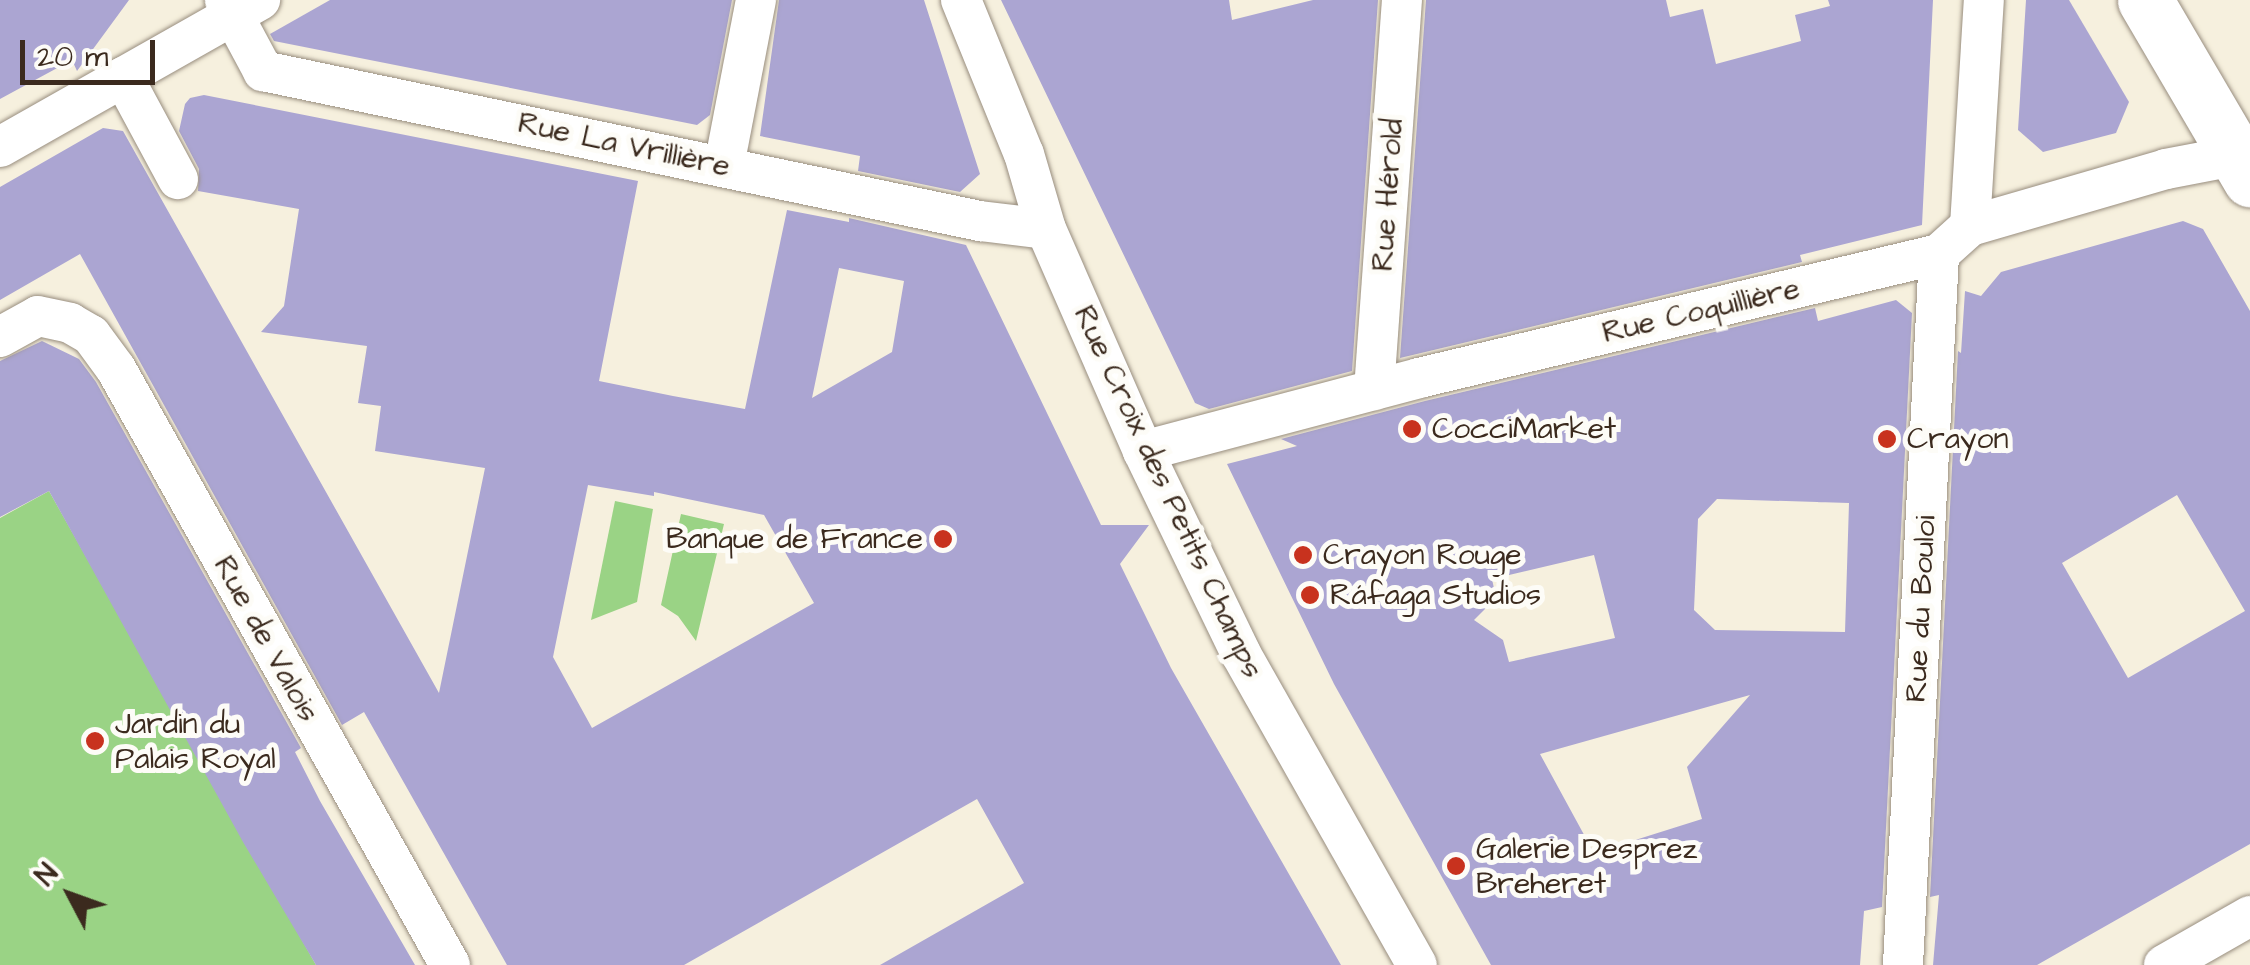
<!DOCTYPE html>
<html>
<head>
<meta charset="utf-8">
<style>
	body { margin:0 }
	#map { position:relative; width:2250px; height:965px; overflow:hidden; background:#f6f0de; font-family:"Architects Daughter",sans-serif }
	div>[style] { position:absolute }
	.green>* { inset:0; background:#9ad385 }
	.building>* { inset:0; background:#aba5d2 }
	.roads { filter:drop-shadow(0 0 2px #988d7e) drop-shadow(0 0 2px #988d7e) }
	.street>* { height:40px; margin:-20px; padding:0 20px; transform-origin:20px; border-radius:20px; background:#fff }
	.secondary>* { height:55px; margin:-27.5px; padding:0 27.5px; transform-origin:27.5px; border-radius:27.5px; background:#fff }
	.dots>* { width:28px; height:28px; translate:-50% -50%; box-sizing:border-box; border:5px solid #fdfcf7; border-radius:50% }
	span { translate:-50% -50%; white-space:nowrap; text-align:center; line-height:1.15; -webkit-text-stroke:10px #fdfcf7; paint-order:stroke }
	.street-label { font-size:30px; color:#3b2a1e }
	.poi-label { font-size:30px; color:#3b2a1e }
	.left { translate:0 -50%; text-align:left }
	.right { translate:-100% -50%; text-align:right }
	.north { position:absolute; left:20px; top:845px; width:100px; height:100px; -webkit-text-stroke:8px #fdfcf7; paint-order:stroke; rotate:311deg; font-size:28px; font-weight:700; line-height:40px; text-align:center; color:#3b2a1e }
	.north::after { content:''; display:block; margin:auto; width:35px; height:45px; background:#3b2a1e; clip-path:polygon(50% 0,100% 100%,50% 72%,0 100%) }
	.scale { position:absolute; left:20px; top:40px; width:135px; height:45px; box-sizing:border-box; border:5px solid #3b2a1e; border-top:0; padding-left:12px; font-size:30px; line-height:35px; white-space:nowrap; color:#3b2a1e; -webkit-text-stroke:8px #fdfcf7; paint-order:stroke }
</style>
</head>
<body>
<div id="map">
	<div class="green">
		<div style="clip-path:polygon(49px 491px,316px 965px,0 965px,0 518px)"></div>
		<div style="clip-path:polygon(615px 501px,653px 509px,637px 602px,591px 620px)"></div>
		<div style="clip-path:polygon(681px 514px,724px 524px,696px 641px,678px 616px,661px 605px)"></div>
	</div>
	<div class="building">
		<div style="clip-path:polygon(0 0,129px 0,77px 71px,72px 60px,0 99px)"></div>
		<div style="clip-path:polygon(330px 0,732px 0,710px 115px,697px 125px,274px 41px,270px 34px)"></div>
		<div style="clip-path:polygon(779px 0,924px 0,980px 174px,960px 192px,858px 171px,860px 156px,760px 136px)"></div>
		<div style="clip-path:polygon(1001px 0,1229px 0,1232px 20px,1313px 0,1378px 0,1352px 371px,1209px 409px,1195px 403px)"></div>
		<div style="clip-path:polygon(1426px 0,1666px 0,1670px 17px,1703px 9px,1716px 64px,1801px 41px,1795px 15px,1830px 6px,1828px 0,1933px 0,1922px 225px,1800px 255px,1802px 262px,1400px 358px)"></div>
		<div style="clip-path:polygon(2026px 0,2069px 0,2129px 102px,2116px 133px,2043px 152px,2018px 130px)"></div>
		<div style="clip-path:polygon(evenodd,204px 95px,638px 181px,599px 381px,673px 396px,745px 409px,787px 210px,849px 222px,849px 218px,966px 245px,1101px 525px,1149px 525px,1120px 564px,1171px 668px,1341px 965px,880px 965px,1024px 883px,977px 799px,684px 965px,507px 965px,364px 712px,342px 725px,80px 254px,0 300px,0 187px,103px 128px,123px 131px,439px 693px,485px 468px,375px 451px,381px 406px,358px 403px,367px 346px,261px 332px,284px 306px,299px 209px,198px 191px,199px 169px,179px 131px,185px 104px,190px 98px,204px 95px,839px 268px,904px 281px,892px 352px,812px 398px,839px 268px,204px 95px,588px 485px,654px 496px,654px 492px,764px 515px,814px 603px,592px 728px,553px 657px,588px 485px)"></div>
		<div style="clip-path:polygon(evenodd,2183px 221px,2203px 229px,2250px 311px,2250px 844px,2037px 965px,1933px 965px,1939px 895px,1930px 897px,1958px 351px,1961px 353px,1965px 291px,1981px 296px,2001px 272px,2183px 221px,2177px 495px,2245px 611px,2128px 678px,2062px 563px,2177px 495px)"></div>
		<div style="clip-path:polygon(evenodd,1896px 300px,1912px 313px,1882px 907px,1864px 911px,1860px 965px,1491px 965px,1334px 684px,1227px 464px,1297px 446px,1281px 439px,1425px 401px,1815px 308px,1818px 321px,1896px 300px,1717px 499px,1849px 503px,1845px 632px,1715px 630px,1694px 610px,1698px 519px,1717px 499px,1896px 300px,1594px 555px,1615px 638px,1509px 662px,1503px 640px,1474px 620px,1496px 598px,1492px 579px,1594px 555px,1896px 300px,1750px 695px,1687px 767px,1702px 819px,1594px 853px,1540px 754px,1750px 695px)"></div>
		<div style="clip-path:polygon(42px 341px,79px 359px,96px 382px,301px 748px,295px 752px,320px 801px,415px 965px,316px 965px,243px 842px,49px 491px,0 517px,0 361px)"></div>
	</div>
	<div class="roads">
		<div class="street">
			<div style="left:225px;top:0;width:81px;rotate:61.8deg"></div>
			<div style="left:263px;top:71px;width:733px;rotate:11.82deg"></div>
			<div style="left:980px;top:221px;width:66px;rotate:6.9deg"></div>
			<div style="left:961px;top:0;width:166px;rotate:67.8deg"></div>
			<div style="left:1024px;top:154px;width:78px;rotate:73.7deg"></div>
			<div style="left:1046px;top:229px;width:242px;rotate:66.4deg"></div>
			<div style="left:1143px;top:451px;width:225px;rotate:64.2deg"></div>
			<div style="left:1241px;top:654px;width:357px;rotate:60.5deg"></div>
			<div style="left:123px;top:77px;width:116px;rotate:61.7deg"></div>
			<div style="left:0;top:147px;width:299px;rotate:-29.5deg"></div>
			<div style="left:724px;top:166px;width:169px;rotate:-79.1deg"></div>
			<div style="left:1970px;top:226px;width:226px;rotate:-86.5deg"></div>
			<div style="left:0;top:337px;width:43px;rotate:-28.9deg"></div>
			<div style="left:38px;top:316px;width:33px;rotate:12deg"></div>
			<div style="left:70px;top:323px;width:24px;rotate:30deg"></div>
			<div style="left:91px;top:335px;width:42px;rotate:53.7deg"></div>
			<div style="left:116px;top:369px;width:683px;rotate:60.73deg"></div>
			<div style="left:1374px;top:390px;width:391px;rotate:-85.9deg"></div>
			<div style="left:1143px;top:451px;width:285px;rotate:-14.8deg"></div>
			<div style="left:1419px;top:378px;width:535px;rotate:-13.41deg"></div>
			<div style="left:1939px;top:254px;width:42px;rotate:-42.1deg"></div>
			<div style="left:1970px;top:226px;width:204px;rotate:-16.2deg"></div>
			<div style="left:2166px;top:169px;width:86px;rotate:-10.8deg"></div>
			<div style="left:1903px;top:965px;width:712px;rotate:-87.1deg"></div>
			<div style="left:2164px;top:965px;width:99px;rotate:-29.7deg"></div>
		</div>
		<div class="secondary">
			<div style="left:2145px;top:0;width:208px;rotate:59.6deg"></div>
		</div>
	</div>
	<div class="dots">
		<div style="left:1412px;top:429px;background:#c8321e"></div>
		<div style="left:1887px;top:439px;background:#c8321e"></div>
		<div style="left:943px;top:539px;background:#c8321e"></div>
		<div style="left:1303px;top:555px;background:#c8321e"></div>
		<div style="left:1310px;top:595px;background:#c8321e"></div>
		<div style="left:95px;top:741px;background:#c8321e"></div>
		<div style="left:1456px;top:866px;background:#c8321e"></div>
	</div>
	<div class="street-label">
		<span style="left:624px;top:145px;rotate:12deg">Rue La Vrillière</span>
		<span style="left:1388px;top:195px;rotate:-86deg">Rue Hérold</span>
		<span style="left:1701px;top:311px;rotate:-13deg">Rue Coquillière</span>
		<span style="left:1168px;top:492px;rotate:65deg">Rue Croix des Petits Champs</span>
		<span style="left:1921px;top:609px;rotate:-87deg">Rue du Bouloi</span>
		<span style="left:266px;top:639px;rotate:61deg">Rue de Valois</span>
	</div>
	<div class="poi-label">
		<span class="left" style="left:1432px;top:429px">CocciMarket</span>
		<span class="left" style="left:1907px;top:439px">Crayon</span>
		<span class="right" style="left:923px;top:539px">Banque de France</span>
		<span class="left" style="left:1323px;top:555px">Crayon Rouge</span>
		<span class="left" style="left:1330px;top:595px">Ráfaga Studios</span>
		<span class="left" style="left:115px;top:741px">Jardin du<br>Palais Royal</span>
		<span class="left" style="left:1476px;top:866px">Galerie Desprez<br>Breheret</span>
	</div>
	<div class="north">N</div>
	<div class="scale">20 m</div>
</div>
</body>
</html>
